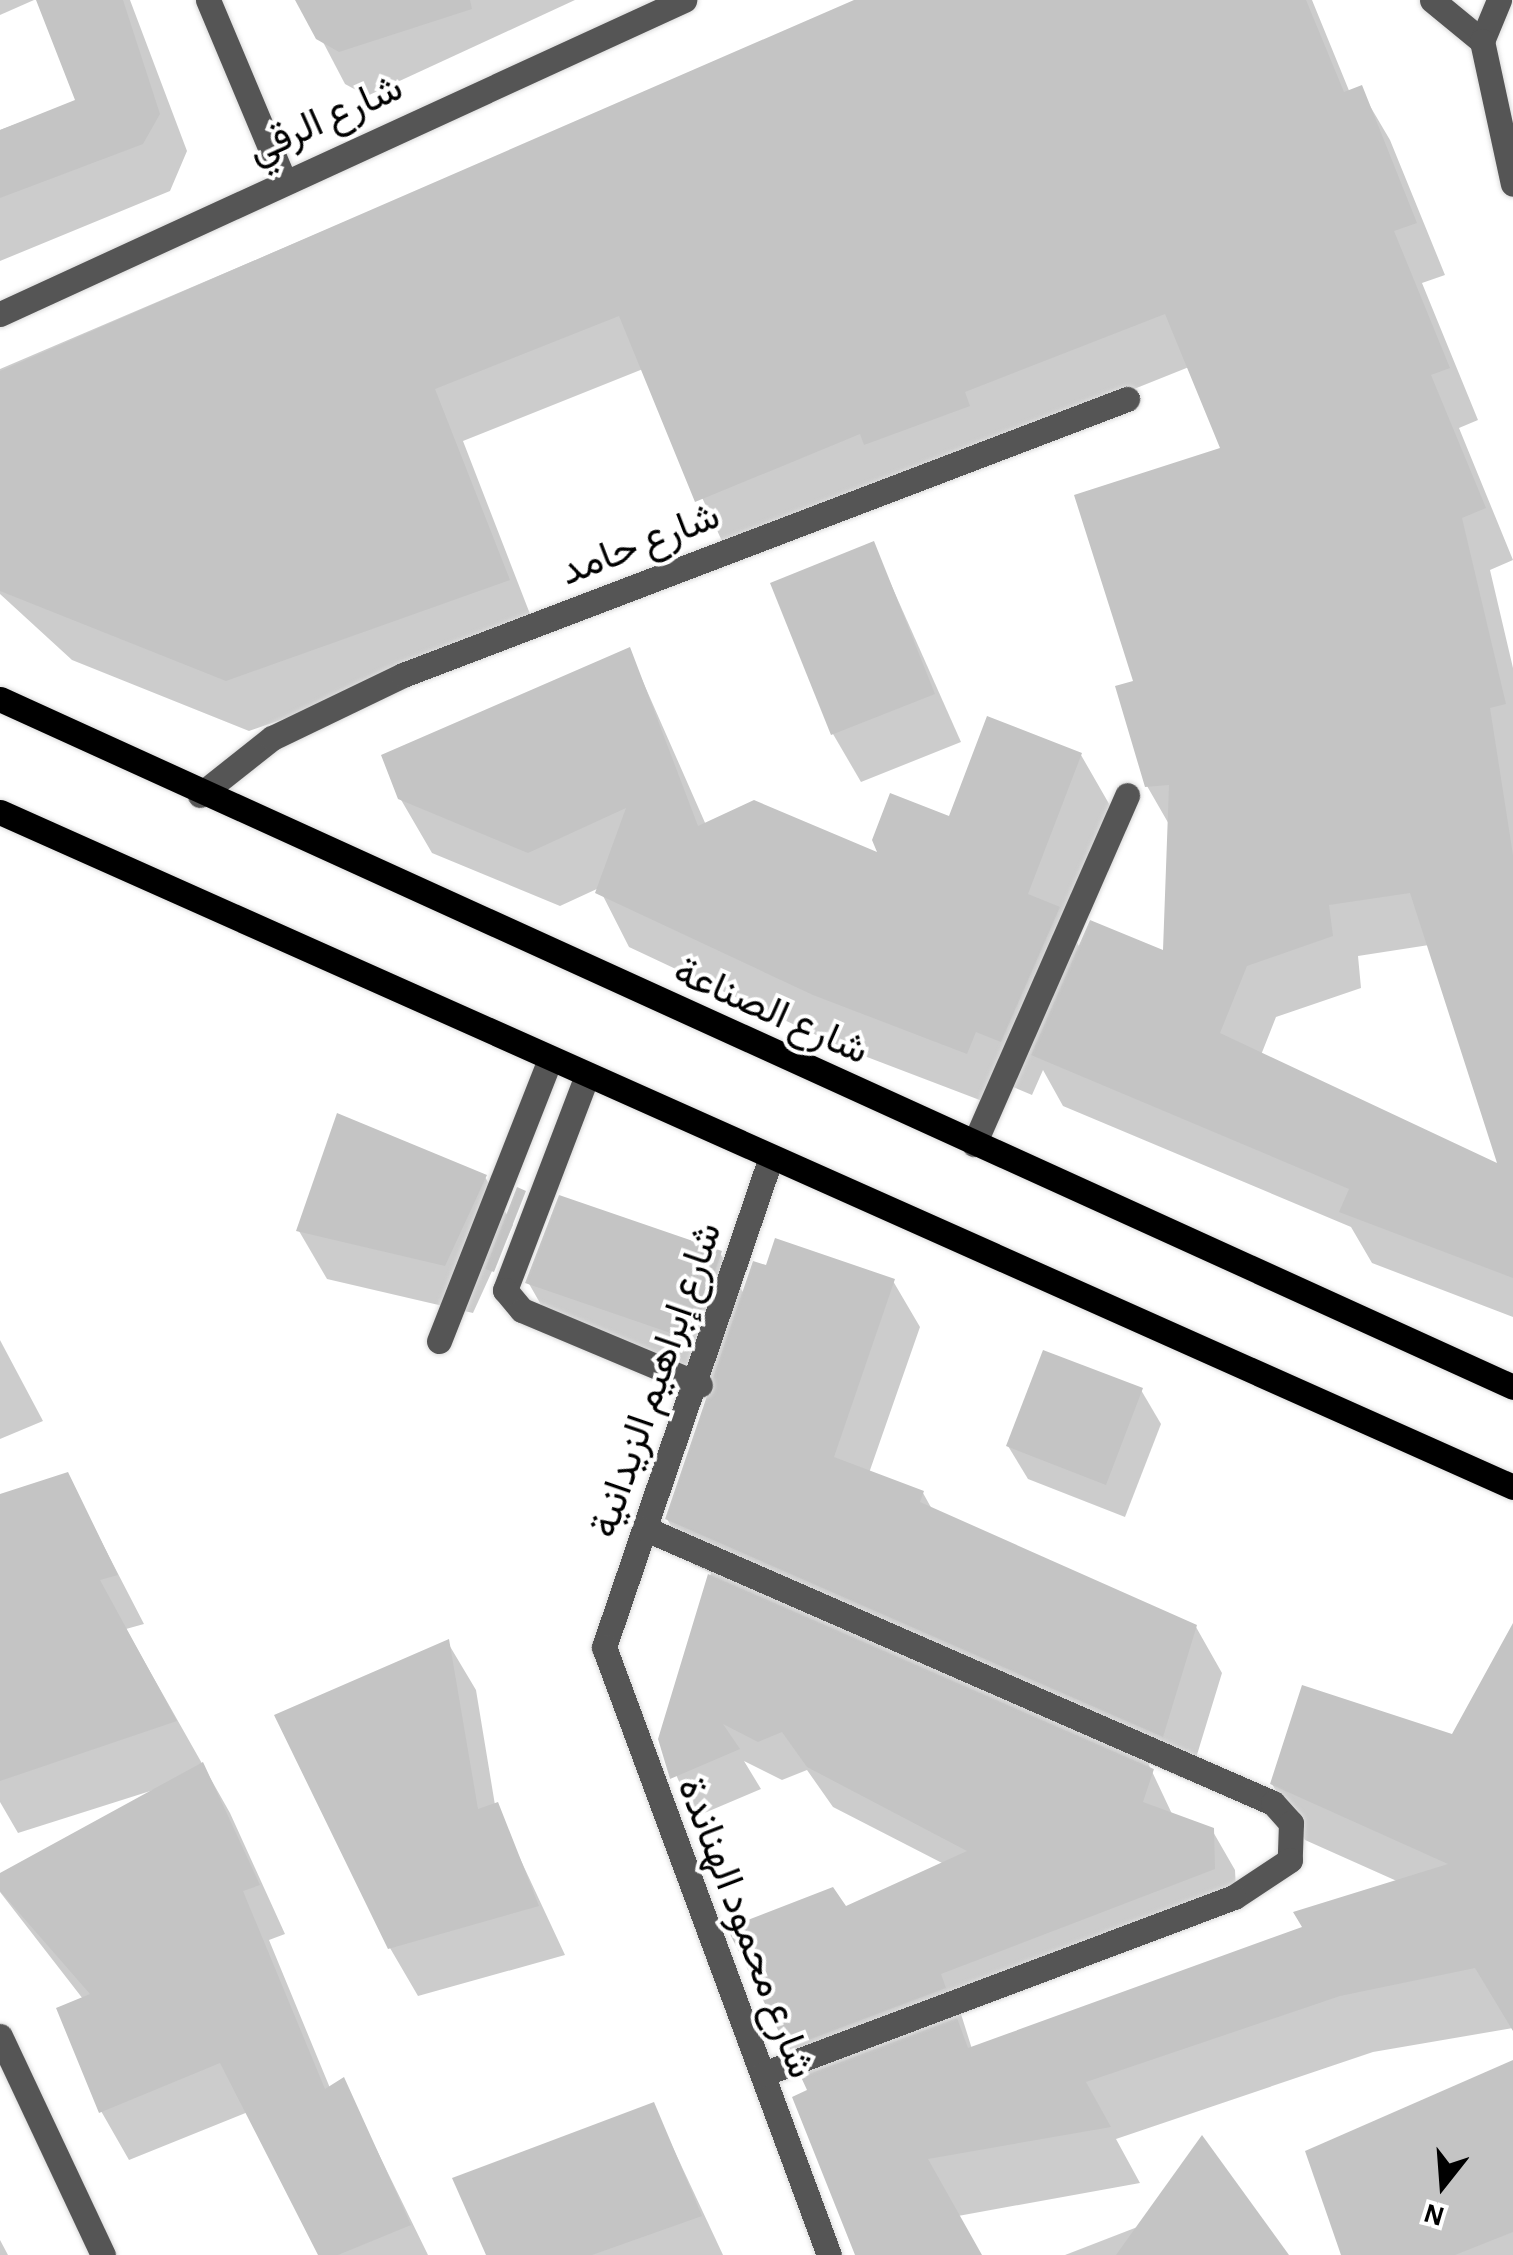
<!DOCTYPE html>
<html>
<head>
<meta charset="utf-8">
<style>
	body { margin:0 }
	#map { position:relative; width:1513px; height:2255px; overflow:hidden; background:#fff; font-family:"Alegreya Sans",Vazirmatn,sans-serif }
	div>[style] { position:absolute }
	.shadow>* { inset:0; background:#0003 }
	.building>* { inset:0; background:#c4c4c4 }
	.roads { filter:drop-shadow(0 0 2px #dbdbdb) drop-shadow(0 0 2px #dbdbdb) }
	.minor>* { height:25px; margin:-12.5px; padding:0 12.5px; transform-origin:12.5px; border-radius:12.5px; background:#555 }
	.major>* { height:25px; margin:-12.5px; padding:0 12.5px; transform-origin:12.5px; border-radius:12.5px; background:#000 }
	span { translate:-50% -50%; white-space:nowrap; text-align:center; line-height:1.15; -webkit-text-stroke:8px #fff; paint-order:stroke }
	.street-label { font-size:40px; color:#000 }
	.north { position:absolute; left:1393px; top:2135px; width:100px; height:100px; -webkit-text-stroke:8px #fff; paint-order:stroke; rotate:197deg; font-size:28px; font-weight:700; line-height:40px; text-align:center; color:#000 }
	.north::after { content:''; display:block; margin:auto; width:35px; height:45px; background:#000; clip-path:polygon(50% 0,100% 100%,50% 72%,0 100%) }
</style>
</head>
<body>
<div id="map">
	<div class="shadow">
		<div style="clip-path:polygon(0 0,34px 0,0 15px)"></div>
		<div style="clip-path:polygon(39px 0,130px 0,187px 151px,170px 191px,0 261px,0 130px,78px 101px)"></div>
		<div style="clip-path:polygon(301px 0,575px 0,367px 96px,345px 84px)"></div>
		<div style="clip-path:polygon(evenodd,865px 0,1312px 0,1350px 93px,1360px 89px,1390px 140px,1445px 275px,1422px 283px,1478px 420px,1459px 428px,1513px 560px,1490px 570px,1513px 668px,1513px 1317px,1372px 1263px,1351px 1227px,1063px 1106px,1043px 1070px,1032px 1095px,1006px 1084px,998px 1107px,846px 1049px,629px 947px,599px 888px,560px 906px,432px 853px,400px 798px,629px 650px,706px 825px,882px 856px,1081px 755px,1112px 809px,1067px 925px,1080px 948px,1165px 954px,1170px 826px,1147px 786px,1136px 683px,1223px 449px,1189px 367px,727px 552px,643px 369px,463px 441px,537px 632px,249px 731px,72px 660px,0 594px,0 369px,865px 0,1429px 945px,1501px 1167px,1261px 1055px,1276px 1017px,1361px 988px,1358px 956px,1429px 945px)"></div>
		<div style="clip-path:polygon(873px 544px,961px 742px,861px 782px,833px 734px)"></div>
		<div style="clip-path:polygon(485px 1177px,513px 1225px,473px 1313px,327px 1279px,299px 1231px)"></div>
		<div style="clip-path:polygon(720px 1253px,744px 1294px,893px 1281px,920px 1327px,869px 1473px,923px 1493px,933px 1511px,1196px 1627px,1222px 1673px,1189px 1781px,1148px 1763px,1173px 1816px,1212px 1830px,1235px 1870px,1237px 1908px,961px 2014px,972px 2049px,1305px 1928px,1399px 1882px,1305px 1840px,1272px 1784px,1454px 1737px,1513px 1628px,1513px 2028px,1373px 2052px,1116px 2139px,1140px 2183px,958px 2216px,980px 2255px,857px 2255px,807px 2078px,789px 2047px,845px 1909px,944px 1864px,833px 1807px,807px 1770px,782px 1780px,744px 1761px,761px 1789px,695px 1817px,660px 1739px,711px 1573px,694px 1565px,667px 1519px,713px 1385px,556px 1331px,528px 1282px)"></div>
		<div style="clip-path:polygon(0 1340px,43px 1421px,0 1439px)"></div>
		<div style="clip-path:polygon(1141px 1390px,1161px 1424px,1125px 1517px,1028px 1479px,1008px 1446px)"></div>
		<div style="clip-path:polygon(67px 1475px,144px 1624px,126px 1629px,230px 1813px,285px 1934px,269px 1940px,330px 2088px,343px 2081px,428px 2255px,321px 2255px,248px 2112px,129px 2160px,101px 2111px,83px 1999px,0 1892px,0 1876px,163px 1787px,18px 1833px,0 1802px,0 1496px)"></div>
		<div style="clip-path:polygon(448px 1643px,476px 1690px,495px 1805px,565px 1955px,418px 1996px,390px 1948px)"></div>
		<div style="clip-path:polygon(1513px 2063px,1513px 2255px,1343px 2255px)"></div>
		<div style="clip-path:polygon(653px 2105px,723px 2255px,489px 2255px)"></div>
		<div style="clip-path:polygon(1140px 2226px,1286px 2255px,1065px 2255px)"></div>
		<div style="clip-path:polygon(0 2240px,8px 2255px,0 2255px)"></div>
	</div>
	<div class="building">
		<div style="clip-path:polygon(36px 0,123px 0,160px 114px,143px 144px,0 198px,0 130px,75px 100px)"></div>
		<div style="clip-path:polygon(295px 0,470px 0,472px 9px,339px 52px,316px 39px)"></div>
		<div style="clip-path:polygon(evenodd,854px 0,1306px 0,1344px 92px,1362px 85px,1417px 223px,1394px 231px,1450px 368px,1431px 375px,1486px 508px,1462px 518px,1506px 704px,1490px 708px,1513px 855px,1513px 1278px,1339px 1212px,1349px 1189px,1031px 1055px,1090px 920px,1163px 950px,1169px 785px,1145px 787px,1115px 686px,1133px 681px,1074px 495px,1220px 448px,1165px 314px,965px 392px,970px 406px,864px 445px,860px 434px,695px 502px,619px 316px,435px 389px,510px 580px,226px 681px,0 591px,0 371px,854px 0,1410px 893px,1497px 1163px,1220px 1033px,1247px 966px,1333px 936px,1329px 905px,1410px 893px)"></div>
		<div style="clip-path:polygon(874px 541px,935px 694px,831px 735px,770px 583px)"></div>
		<div style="clip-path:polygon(630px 647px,698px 826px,754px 800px,877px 852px,872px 840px,890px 793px,949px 816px,987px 716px,1082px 753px,1028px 894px,1060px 907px,1001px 1042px,976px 1032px,967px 1054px,813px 995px,595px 893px,626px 808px,528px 853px,398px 799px,381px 755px)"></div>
		<div style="clip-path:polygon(337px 1113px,487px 1175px,445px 1266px,296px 1231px)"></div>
		<div style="clip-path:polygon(517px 1187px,526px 1191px,494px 1272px,485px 1269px)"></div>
		<div style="clip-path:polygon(559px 1195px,722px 1251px,691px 1340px,525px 1283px)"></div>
		<div style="clip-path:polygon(775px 1238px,895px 1279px,834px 1457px,924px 1491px,920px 1502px,1197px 1625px,1163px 1737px,665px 1519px,753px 1261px,766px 1265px)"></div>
		<div style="clip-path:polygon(1043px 1350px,1143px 1388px,1106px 1485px,1006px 1446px)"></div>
		<div style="clip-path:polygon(68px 1472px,118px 1575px,100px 1580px,177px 1721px,0 1781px,0 1494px)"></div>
		<div style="clip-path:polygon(708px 1574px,1154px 1769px,1143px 1802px,1214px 1828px,1215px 1869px,941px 1974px,946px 1988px,787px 2048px,727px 1928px,833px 1887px,846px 1906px,967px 1851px,807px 1767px,782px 1732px,758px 1742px,723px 1724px,740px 1749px,670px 1779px,658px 1739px)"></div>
		<div style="clip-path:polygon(1513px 1623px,1513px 2031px,1475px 1968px,1340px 1996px,1086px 2082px,1111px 2127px,928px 2159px,982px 2255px,855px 2255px,792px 2097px,807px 2090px,801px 2077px,957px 2018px,968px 2048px,1302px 1927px,1293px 1912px,1448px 1864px,1270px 1784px,1302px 1685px,1452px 1734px)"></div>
		<div style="clip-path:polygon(449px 1639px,478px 1809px,498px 1802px,539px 1906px,388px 1949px,274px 1715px)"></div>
		<div style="clip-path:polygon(203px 1762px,260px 1885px,243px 1891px,325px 2089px,344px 2077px,411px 2225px,338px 2255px,318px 2255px,220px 2063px,99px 2113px,56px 2008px,90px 1994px,0 1891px,0 1873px)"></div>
		<div style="clip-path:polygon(1513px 2060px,1513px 2232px,1455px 2255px,1341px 2255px,1305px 2151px)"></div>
		<div style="clip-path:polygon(654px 2102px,702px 2216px,592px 2255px,486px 2255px,452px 2178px)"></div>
		<div style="clip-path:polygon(1202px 2135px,1289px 2255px,1116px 2255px)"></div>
	</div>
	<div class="roads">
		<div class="minor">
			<div style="left:208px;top:0;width:193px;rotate:67.2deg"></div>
			<div style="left:1432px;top:0;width:65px;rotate:39.4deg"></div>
			<div style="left:1499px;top:0;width:44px;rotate:112.5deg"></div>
			<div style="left:1482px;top:41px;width:146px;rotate:77.8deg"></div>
			<div style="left:0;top:314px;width:753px;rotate:-24.66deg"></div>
			<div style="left:200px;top:795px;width:92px;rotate:-38.4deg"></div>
			<div style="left:272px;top:738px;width:145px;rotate:-25.7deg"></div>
			<div style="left:403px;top:675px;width:775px;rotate:-20.87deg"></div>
			<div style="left:586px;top:1078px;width:227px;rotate:110.9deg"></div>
			<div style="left:505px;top:1290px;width:26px;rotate:50deg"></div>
			<div style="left:522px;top:1310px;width:193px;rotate:22.8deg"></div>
			<div style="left:974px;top:1144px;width:381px;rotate:-66.3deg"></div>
			<div style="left:771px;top:1157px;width:518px;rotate:108.82deg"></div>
			<div style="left:604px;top:1647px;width:648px;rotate:69.69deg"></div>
			<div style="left:439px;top:1341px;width:298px;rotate:-68.5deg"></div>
			<div style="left:646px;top:1529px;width:684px;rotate:23.61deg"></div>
			<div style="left:1273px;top:1803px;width:27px;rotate:48deg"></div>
			<div style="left:1291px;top:1823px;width:37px;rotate:92deg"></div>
			<div style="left:1290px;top:1860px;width:67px;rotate:146.5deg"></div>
			<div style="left:1234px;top:1897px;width:503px;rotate:159.4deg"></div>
			<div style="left:0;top:2036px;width:242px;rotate:64.8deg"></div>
		</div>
		<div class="major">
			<div style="left:0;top:699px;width:1662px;rotate:24.45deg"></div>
			<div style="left:0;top:812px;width:1657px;rotate:24.04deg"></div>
		</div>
	</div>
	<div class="street-label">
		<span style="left:325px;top:119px;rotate:-24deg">شارع الرقي</span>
		<span style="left:640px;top:544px;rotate:-21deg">شارع حامد</span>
		<span style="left:771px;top:1011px;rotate:24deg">شارع الصناعة</span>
		<span style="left:656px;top:1380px;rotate:-71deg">شارع إبراهيم الزيدانية</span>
		<span style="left:746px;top:1928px;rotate:69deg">شارع محمود الهناندة</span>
	</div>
	<div class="north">N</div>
</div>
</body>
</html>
